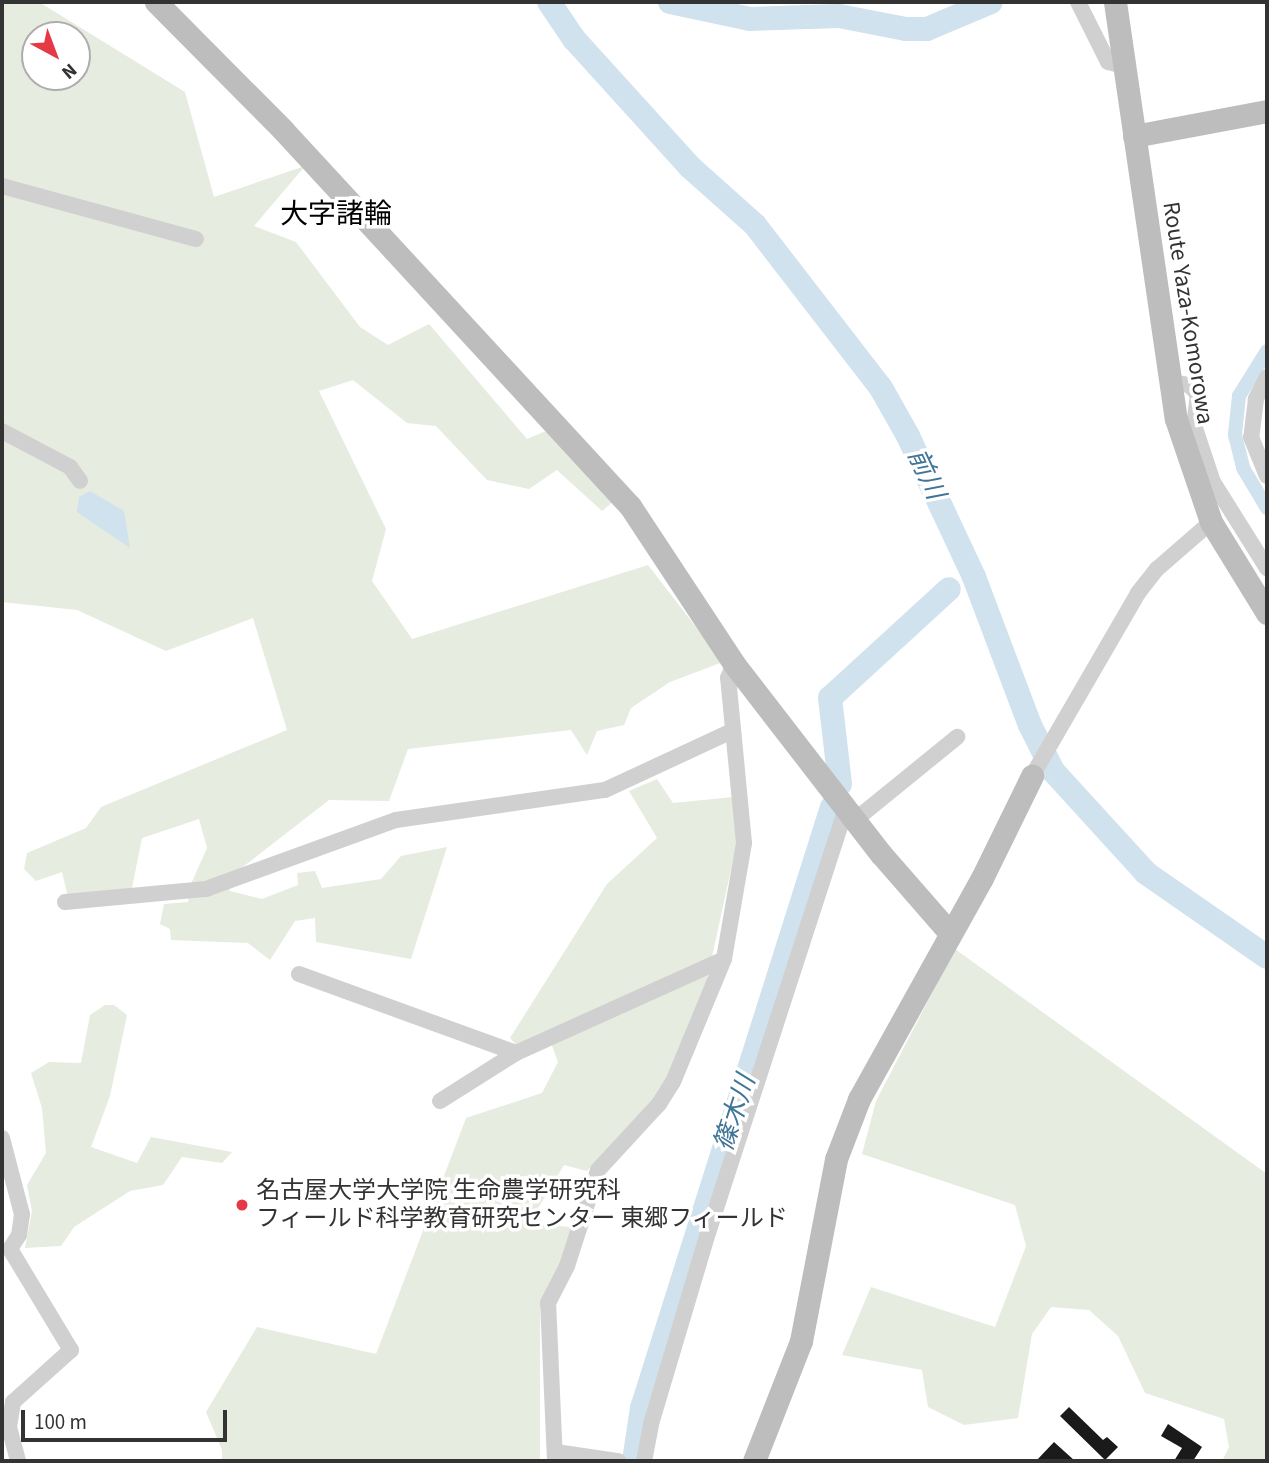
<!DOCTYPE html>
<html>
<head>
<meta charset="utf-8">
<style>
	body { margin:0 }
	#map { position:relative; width:1269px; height:1463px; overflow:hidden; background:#fff; font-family:"Source Sans 3","Noto Sans JP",sans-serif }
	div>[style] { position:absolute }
	.green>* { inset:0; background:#e6ecdf }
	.water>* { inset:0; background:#cfe2ee }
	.canal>* { height:14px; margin:-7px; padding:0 7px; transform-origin:7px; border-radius:7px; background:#cfe2ee }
	.river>* { height:24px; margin:-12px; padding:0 12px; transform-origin:12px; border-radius:12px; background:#cfe2ee }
	.building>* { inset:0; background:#1a1a1a }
	.street>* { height:16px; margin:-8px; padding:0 8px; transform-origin:8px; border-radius:8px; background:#d0d0d0 }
	.secondary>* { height:23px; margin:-11.5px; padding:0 11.5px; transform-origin:11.5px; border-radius:11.5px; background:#bdbdbd }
	.dots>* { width:19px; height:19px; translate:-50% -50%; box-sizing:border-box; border:4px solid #fff; border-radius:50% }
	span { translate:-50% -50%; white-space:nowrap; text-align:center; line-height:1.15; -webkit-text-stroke:7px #fff; paint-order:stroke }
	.street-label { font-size:24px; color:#333 }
	.poi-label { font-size:24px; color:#333 }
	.left { translate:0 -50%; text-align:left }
	.water-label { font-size:26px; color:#3f7597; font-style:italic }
	.quarter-label { font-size:28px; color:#000 }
	.frame { position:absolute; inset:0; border:4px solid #333; pointer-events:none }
	.north { position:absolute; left:21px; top:21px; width:70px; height:70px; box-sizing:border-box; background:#fff; border:2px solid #adadad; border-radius:50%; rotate:139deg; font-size:19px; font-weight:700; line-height:28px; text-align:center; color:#333 }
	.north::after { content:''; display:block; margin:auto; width:24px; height:32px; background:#e63946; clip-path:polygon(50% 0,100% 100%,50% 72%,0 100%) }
	.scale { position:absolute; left:21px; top:1410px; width:206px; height:32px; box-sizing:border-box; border:4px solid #333; border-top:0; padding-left:9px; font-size:21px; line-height:24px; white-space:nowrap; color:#333; -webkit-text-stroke:5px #fff; paint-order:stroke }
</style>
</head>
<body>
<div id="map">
	<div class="green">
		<div style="clip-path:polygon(evenodd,9px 2px,39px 2px,185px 92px,214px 197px,305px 166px,254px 226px,296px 242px,360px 327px,388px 345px,429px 324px,527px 439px,546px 431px,614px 501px,602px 511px,557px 470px,529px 489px,487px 480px,436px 426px,407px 423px,353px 380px,319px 391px,386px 529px,372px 581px,412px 639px,648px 565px,723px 662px,670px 682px,631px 708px,624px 725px,597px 731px,587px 755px,571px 730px,408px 749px,389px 801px,329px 800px,226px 880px,230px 891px,262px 899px,298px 885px,297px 873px,315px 871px,322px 888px,381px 879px,401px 856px,447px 847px,411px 959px,316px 942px,315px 918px,295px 921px,270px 960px,248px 943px,171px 940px,170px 929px,160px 924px,164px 904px,188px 902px,190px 886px,207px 848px,199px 819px,142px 838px,131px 893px,68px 897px,62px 872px,36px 881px,24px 869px,27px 853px,86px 828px,101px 807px,287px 730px,253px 618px,166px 651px,77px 610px,2px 602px,2px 5px,9px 2px,35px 35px,77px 35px,77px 77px,35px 77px,35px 35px)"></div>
		<div style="clip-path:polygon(657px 779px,673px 803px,733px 797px,737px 842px,703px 998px,662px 1089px,587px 1171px,564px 1165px,537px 1210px,543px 1225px,572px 1227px,561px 1265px,540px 1309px,540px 1461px,222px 1461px,222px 1450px,206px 1412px,257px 1327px,376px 1354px,466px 1118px,542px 1093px,558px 1062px,548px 1035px,519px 1048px,510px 1038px,607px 884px,657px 838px,629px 791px)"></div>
		<div style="clip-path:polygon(955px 949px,1267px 1174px,1267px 1461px,1222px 1461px,1229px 1447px,1224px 1419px,1145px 1393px,1118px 1336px,1089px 1310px,1051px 1307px,1032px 1334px,1018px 1418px,964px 1425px,928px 1407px,922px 1370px,842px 1355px,871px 1287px,995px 1327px,1026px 1246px,1015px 1205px,862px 1154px,876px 1101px)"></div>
		<div style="clip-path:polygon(105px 1005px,114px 1005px,127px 1015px,110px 1096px,91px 1147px,137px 1163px,151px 1137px,232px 1152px,222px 1163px,182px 1157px,163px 1185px,130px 1191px,74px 1227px,61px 1246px,25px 1248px,32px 1211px,27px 1185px,46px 1153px,42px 1108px,31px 1073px,49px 1062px,81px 1063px,90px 1015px)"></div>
	</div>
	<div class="water">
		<div style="clip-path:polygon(90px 491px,124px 511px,130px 548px,77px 512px,79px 497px)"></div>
	</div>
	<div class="canal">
		<div style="left:1267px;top:351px;width:53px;rotate:121.9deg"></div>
		<div style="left:1239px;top:396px;width:39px;rotate:96deg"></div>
		<div style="left:1235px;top:435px;width:34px;rotate:76deg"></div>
		<div style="left:1243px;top:468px;width:47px;rotate:59deg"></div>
	</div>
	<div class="river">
		<div style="left:549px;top:2px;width:45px;rotate:56deg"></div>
		<div style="left:574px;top:39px;width:173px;rotate:47.8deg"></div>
		<div style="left:690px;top:167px;width:87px;rotate:41.7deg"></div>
		<div style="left:755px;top:225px;width:206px;rotate:52.3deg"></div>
		<div style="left:881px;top:388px;width:55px;rotate:60.6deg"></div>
		<div style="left:908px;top:436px;width:156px;rotate:64.9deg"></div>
		<div style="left:974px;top:577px;width:158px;rotate:69.3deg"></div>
		<div style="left:1030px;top:725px;width:51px;rotate:63.4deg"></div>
		<div style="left:1053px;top:771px;width:138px;rotate:47.6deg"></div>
		<div style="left:1146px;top:873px;width:147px;rotate:34.8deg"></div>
		<div style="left:670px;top:2px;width:82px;rotate:12deg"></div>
		<div style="left:750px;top:19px;width:89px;rotate:-1.9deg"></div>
		<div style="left:839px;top:16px;width:68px;rotate:11deg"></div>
		<div style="left:906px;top:29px;width:21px"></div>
		<div style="left:927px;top:29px;width:69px;rotate:-22.9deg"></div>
		<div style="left:840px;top:784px;width:87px;rotate:-96.6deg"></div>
		<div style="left:830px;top:698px;width:161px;rotate:-42.5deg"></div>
		<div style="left:634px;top:1461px;width:54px;rotate:-81.4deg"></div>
		<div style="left:642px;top:1408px;width:630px;rotate:-72.46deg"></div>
	</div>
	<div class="building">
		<div style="clip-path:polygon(1069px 1407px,1103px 1440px,1107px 1437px,1118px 1447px,1105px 1460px,1060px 1416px)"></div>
		<div style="clip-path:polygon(1168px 1424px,1202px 1447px,1193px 1461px,1174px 1461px,1182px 1448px,1161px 1436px)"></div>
		<div style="clip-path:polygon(1054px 1442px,1075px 1461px,1036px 1461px)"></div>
	</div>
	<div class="street">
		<div style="left:1078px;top:2px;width:67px;rotate:63.4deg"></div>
		<div style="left:1108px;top:62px;width:16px;rotate:14deg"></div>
		<div style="left:2px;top:186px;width:201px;rotate:15.3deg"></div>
		<div style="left:1267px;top:377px;width:25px;rotate:117deg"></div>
		<div style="left:1256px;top:399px;width:38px;rotate:97deg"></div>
		<div style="left:1251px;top:437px;width:42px;rotate:67.7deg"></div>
		<div style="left:1170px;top:382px;width:19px;rotate:9deg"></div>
		<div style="left:1189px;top:385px;width:13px;rotate:45deg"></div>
		<div style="left:1198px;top:394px;width:31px;rotate:97deg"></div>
		<div style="left:1194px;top:425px;width:60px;rotate:71.6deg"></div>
		<div style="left:1213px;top:482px;width:102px;rotate:57.9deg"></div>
		<div style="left:2px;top:431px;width:77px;rotate:27.9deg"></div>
		<div style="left:70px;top:467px;width:17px;rotate:54deg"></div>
		<div style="left:1032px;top:776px;width:211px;rotate:-59.9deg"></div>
		<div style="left:1138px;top:593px;width:31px;rotate:-52deg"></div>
		<div style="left:1157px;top:569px;width:72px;rotate:-41deg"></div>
		<div style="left:855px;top:820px;width:132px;rotate:-39.1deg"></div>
		<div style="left:65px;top:902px;width:142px;rotate:-5.3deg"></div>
		<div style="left:206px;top:889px;width:202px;rotate:-20deg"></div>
		<div style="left:396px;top:820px;width:211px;rotate:-8.2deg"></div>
		<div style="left:605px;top:790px;width:140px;rotate:-24.9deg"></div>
		<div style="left:299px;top:974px;width:231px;rotate:20deg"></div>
		<div style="left:440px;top:1101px;width:90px;rotate:-32.3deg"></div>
		<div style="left:516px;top:1053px;width:228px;rotate:-24.3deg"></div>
		<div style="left:2px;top:1138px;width:79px;rotate:75.3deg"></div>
		<div style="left:22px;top:1214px;width:21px;rotate:98deg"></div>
		<div style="left:19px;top:1235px;width:17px;rotate:123deg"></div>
		<div style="left:10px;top:1249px;width:118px;rotate:58.9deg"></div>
		<div style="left:71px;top:1350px;width:78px;rotate:138.1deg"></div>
		<div style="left:13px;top:1402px;width:25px;rotate:99deg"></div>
		<div style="left:9px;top:1427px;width:35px;rotate:75deg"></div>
		<div style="left:556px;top:1452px;width:63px;rotate:8.3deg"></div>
		<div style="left:555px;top:1461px;width:158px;rotate:-92.5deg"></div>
		<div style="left:548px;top:1303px;width:42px;rotate:-62.8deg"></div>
		<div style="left:567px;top:1266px;width:101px;rotate:-72.1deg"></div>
		<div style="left:598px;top:1170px;width:90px;rotate:-47.3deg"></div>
		<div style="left:659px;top:1104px;width:26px;rotate:-58deg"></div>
		<div style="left:673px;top:1082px;width:133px;rotate:-67.5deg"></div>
		<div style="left:724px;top:959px;width:118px;rotate:-80.2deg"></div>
		<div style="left:744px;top:843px;width:166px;rotate:-95.5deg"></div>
		<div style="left:728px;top:678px;width:15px;rotate:-67deg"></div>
		<div style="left:644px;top:1461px;width:38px;rotate:-79deg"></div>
		<div style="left:651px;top:1424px;width:199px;rotate:-73.4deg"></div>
		<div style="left:708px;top:1233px;width:446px;rotate:-72deg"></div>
	</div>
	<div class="secondary">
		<div style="left:156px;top:2px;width:180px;rotate:45.2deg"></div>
		<div style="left:283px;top:130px;width:512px;rotate:47.3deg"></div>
		<div style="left:630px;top:506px;width:189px;rotate:56.6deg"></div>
		<div style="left:734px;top:664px;width:240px;rotate:52.3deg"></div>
		<div style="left:881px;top:854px;width:103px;rotate:48.9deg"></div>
		<div style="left:1115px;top:2px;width:421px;rotate:81.7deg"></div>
		<div style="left:1176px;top:419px;width:109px;rotate:71.2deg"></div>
		<div style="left:1211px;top:522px;width:107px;rotate:58.4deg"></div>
		<div style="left:1134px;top:136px;width:135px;rotate:-10.6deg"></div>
		<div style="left:754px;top:1461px;width:129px;rotate:-68.6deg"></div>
		<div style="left:801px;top:1341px;width:185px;rotate:-79.1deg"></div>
		<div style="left:836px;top:1159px;width:64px;rotate:-69deg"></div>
		<div style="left:859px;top:1099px;width:253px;rotate:-60.9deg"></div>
		<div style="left:982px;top:878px;width:114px;rotate:-63.9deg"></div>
	</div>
	<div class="dots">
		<div style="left:242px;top:1205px;background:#e63946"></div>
	</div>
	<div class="street-label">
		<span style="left:1188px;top:313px;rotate:81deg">Route Yaza-Komorowa</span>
	</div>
	<div class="poi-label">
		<span class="left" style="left:256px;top:1205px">名古屋大学大学院 生命農学研究科<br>フィールド科学教育研究センター 東郷フィールド</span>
	</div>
	<div class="water-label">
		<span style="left:926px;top:474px;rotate:65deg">前川</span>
		<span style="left:735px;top:1113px;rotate:-72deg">篠木川</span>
	</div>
	<div class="quarter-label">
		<span style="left:336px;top:214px">大字諸輪</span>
	</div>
	<div class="frame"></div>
	<div class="north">N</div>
	<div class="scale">100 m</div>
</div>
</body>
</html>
